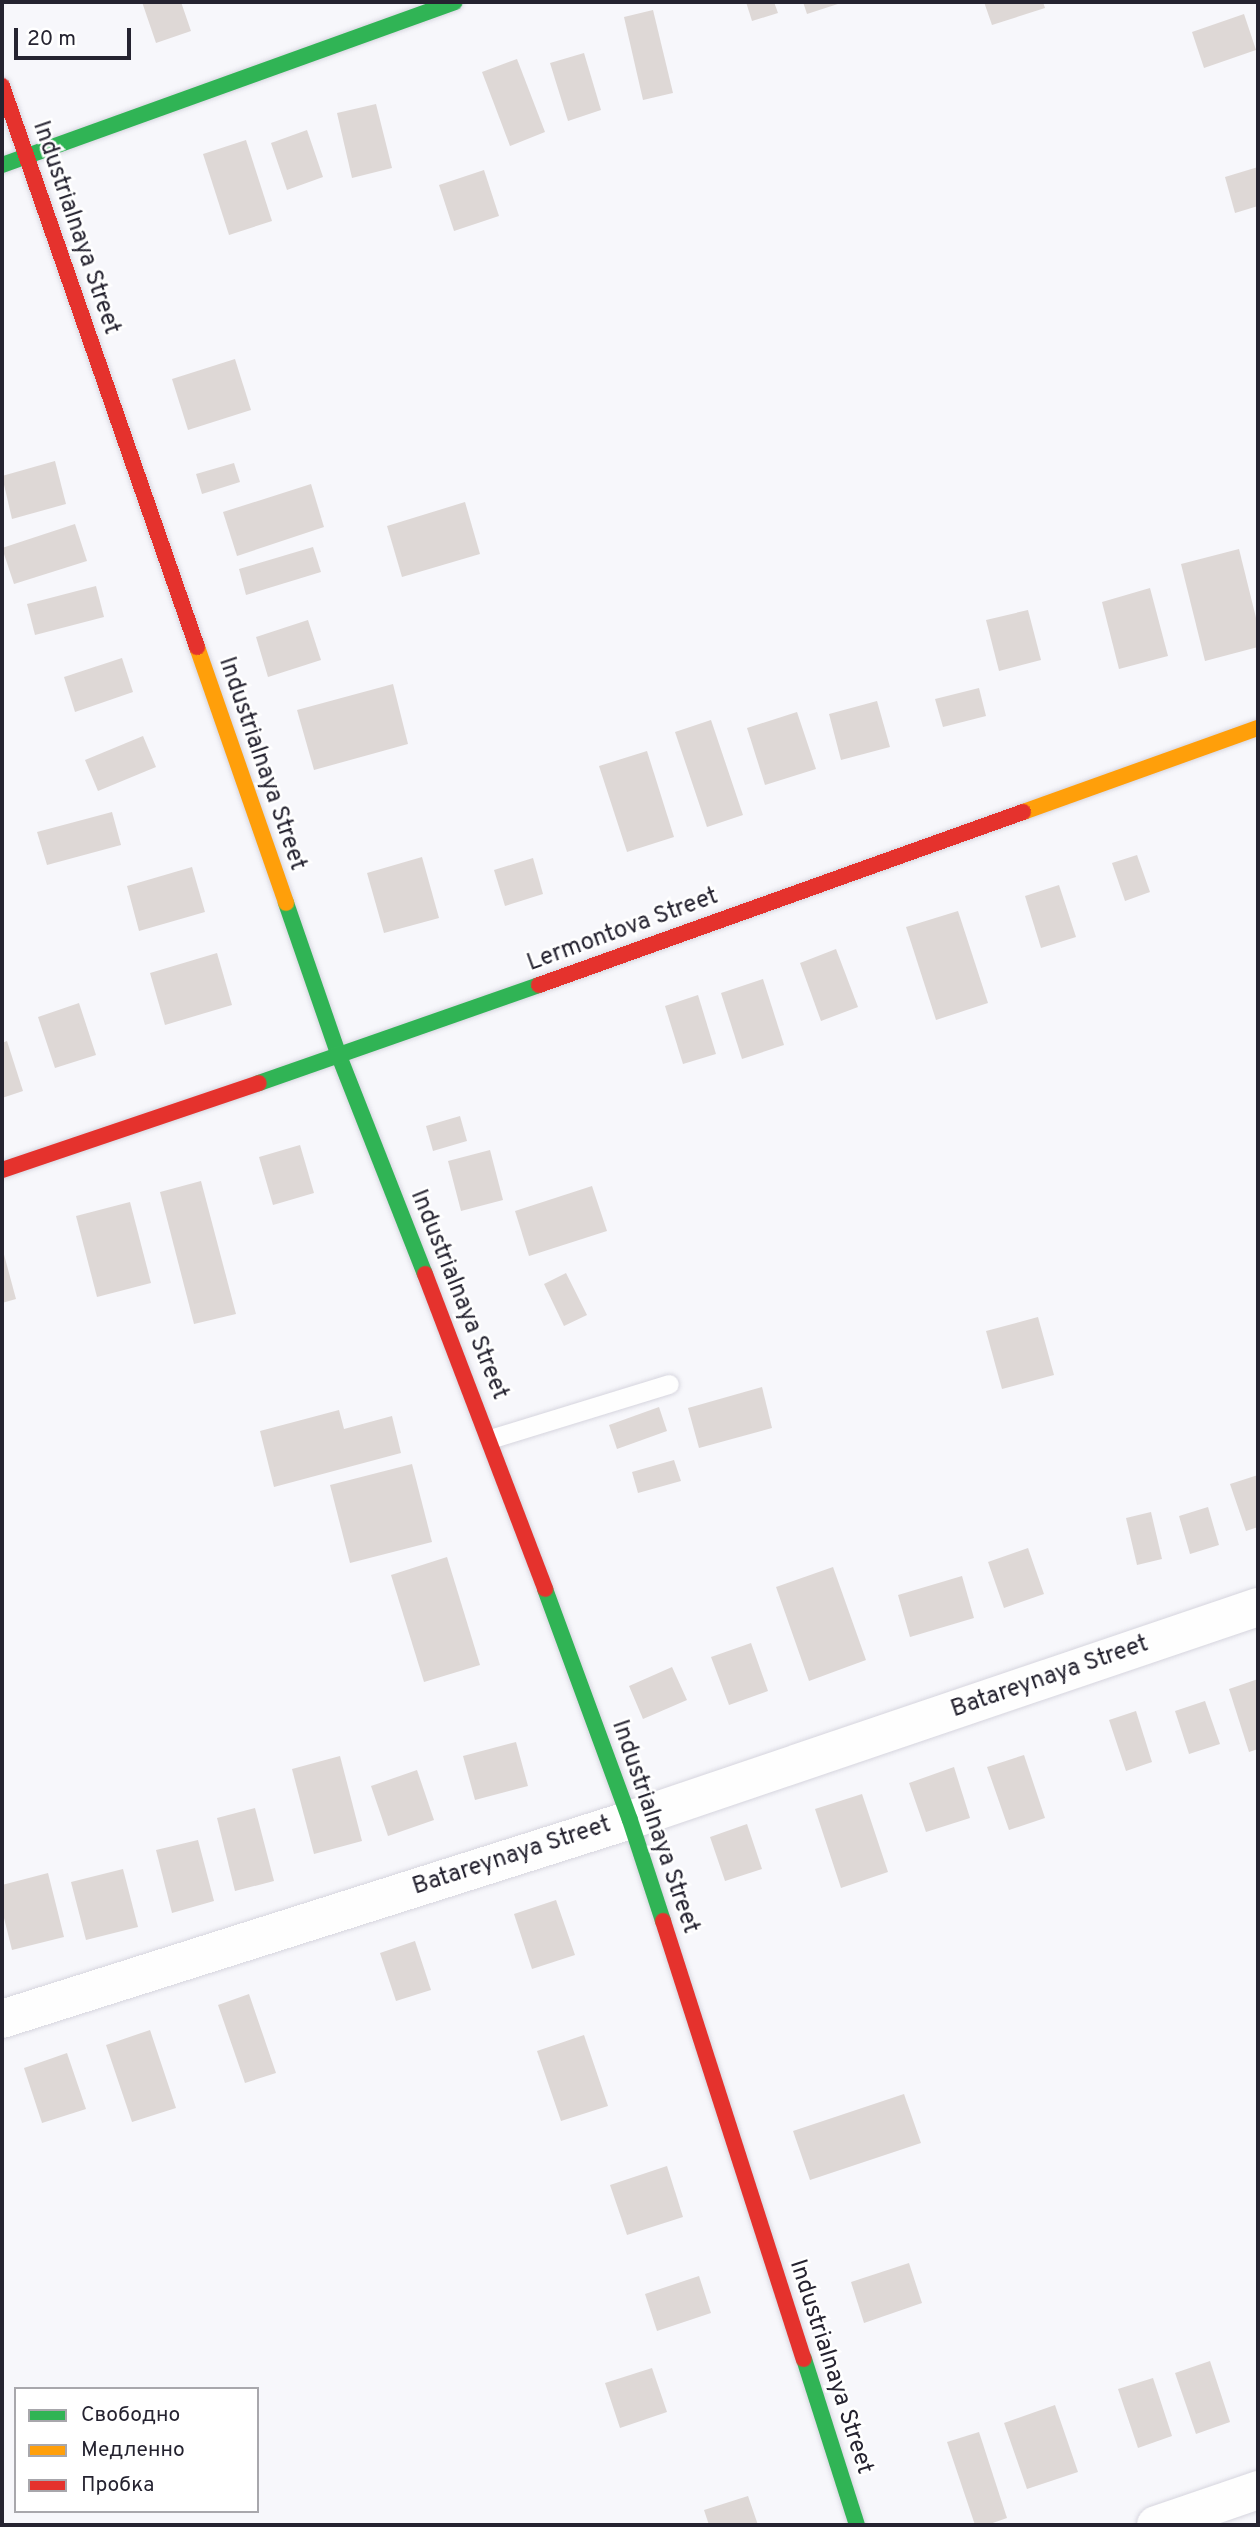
<!DOCTYPE html>
<html>
<head>
<meta charset="utf-8">
<style>
	body { margin:0 }
	#map { position:relative; width:1260px; height:2527px; overflow:hidden; background:#f7f7fb; font-family:Overpass,sans-serif }
	div>[style] { position:absolute }
	.building>* { inset:0; background:#ded8d6 }
	.roads { filter:drop-shadow(0 0 2px #d6d5de) drop-shadow(0 0 2px #d6d5de) }
	.lane>* { height:19px; margin:-9.5px; padding:0 9.5px; transform-origin:9.5px; border-radius:9.5px; background:#fefefe }
	.street>* { height:38px; margin:-19px; padding:0 19px; transform-origin:19px; border-radius:19px; background:#fefefe }
	.fast>* { height:16px; margin:-8px; padding:0 8px; transform-origin:8px; border-radius:8px; background:#30b455 }
	.slow>* { height:16px; margin:-8px; padding:0 8px; transform-origin:8px; border-radius:8px; background:#ff9f0a }
	.jam>* { height:16px; margin:-8px; padding:0 8px; transform-origin:8px; border-radius:8px; background:#e5322d }
	span { translate:-50% -50%; white-space:nowrap; text-align:center; line-height:1.15; -webkit-text-stroke:5px #fff; paint-order:stroke }
	.street-label { font-size:24px; color:#252330 }
	.frame { position:absolute; inset:0; border:4px solid #252330; pointer-events:none }
	.legend { position:absolute; left:14px; top:2387px; width:245px; height:126px; box-sizing:border-box; background:#fff; border:2px solid #a8a7ac; margin:0; padding:9px 12px; list-style:none; font-size:21px; color:#252330 }
	.legend li { display:flex; align-items:center; gap:14px; height:35px }
	.legend b { width:35px; border:2px solid #a8a7ac }
	.scale { position:absolute; left:14px; top:28px; width:117px; height:32px; box-sizing:border-box; border:4px solid #252330; border-top:0; padding-left:9px; font-size:21px; line-height:24px; white-space:nowrap; color:#252330; -webkit-text-stroke:5px #fff; paint-order:stroke }
</style>
</head>
<body>
<div id="map">
	<div class="building">
		<div style="clip-path:polygon(142px 2px,181px 2px,191px 31px,156px 43px)"></div>
		<div style="clip-path:polygon(746px 2px,774px 2px,778px 13px,752px 21px)"></div>
		<div style="clip-path:polygon(803px 2px,844px 2px,807px 14px)"></div>
		<div style="clip-path:polygon(984px 2px,1043px 2px,1045px 8px,992px 25px)"></div>
		<div style="clip-path:polygon(653px 10px,673px 93px,643px 100px,624px 17px)"></div>
		<div style="clip-path:polygon(1244px 14px,1256px 50px,1204px 68px,1192px 32px)"></div>
		<div style="clip-path:polygon(584px 53px,601px 110px,568px 121px,550px 63px)"></div>
		<div style="clip-path:polygon(517px 59px,545px 132px,510px 146px,482px 72px)"></div>
		<div style="clip-path:polygon(376px 104px,392px 168px,352px 178px,337px 113px)"></div>
		<div style="clip-path:polygon(307px 130px,323px 177px,287px 190px,271px 143px)"></div>
		<div style="clip-path:polygon(246px 140px,272px 221px,229px 235px,203px 154px)"></div>
		<div style="clip-path:polygon(1258px 167px,1258px 206px,1235px 213px,1225px 177px)"></div>
		<div style="clip-path:polygon(484px 170px,499px 216px,454px 231px,439px 185px)"></div>
		<div style="clip-path:polygon(235px 359px,251px 410px,188px 430px,172px 379px)"></div>
		<div style="clip-path:polygon(55px 461px,66px 504px,12px 519px,2px 476px)"></div>
		<div style="clip-path:polygon(234px 463px,240px 482px,202px 494px,196px 474px)"></div>
		<div style="clip-path:polygon(311px 484px,324px 527px,237px 556px,223px 512px)"></div>
		<div style="clip-path:polygon(465px 502px,480px 554px,402px 577px,387px 526px)"></div>
		<div style="clip-path:polygon(75px 524px,87px 561px,14px 584px,2px 548px)"></div>
		<div style="clip-path:polygon(313px 547px,321px 572px,246px 595px,239px 569px)"></div>
		<div style="clip-path:polygon(1239px 549px,1258px 626px,1258px 647px,1205px 661px,1181px 564px)"></div>
		<div style="clip-path:polygon(96px 586px,104px 617px,35px 635px,27px 604px)"></div>
		<div style="clip-path:polygon(1150px 588px,1168px 656px,1119px 669px,1102px 602px)"></div>
		<div style="clip-path:polygon(1028px 610px,1041px 660px,999px 671px,986px 620px)"></div>
		<div style="clip-path:polygon(308px 620px,321px 660px,268px 677px,256px 637px)"></div>
		<div style="clip-path:polygon(122px 658px,133px 692px,75px 712px,64px 677px)"></div>
		<div style="clip-path:polygon(393px 684px,408px 744px,314px 770px,297px 710px)"></div>
		<div style="clip-path:polygon(979px 688px,986px 716px,943px 727px,935px 699px)"></div>
		<div style="clip-path:polygon(877px 701px,890px 747px,841px 760px,829px 714px)"></div>
		<div style="clip-path:polygon(797px 712px,816px 769px,765px 785px,747px 728px)"></div>
		<div style="clip-path:polygon(711px 720px,743px 815px,707px 827px,675px 732px)"></div>
		<div style="clip-path:polygon(143px 736px,156px 767px,98px 791px,85px 760px)"></div>
		<div style="clip-path:polygon(647px 751px,674px 837px,627px 852px,599px 766px)"></div>
		<div style="clip-path:polygon(112px 812px,121px 845px,47px 865px,37px 832px)"></div>
		<div style="clip-path:polygon(1137px 855px,1150px 892px,1125px 901px,1112px 863px)"></div>
		<div style="clip-path:polygon(422px 857px,439px 918px,384px 933px,367px 873px)"></div>
		<div style="clip-path:polygon(533px 858px,543px 894px,505px 906px,494px 870px)"></div>
		<div style="clip-path:polygon(192px 867px,205px 912px,139px 931px,127px 886px)"></div>
		<div style="clip-path:polygon(1059px 885px,1076px 937px,1041px 948px,1025px 896px)"></div>
		<div style="clip-path:polygon(958px 911px,988px 1003px,936px 1020px,906px 927px)"></div>
		<div style="clip-path:polygon(836px 949px,858px 1007px,821px 1021px,800px 963px)"></div>
		<div style="clip-path:polygon(217px 953px,232px 1005px,165px 1025px,150px 973px)"></div>
		<div style="clip-path:polygon(763px 979px,784px 1045px,742px 1059px,721px 993px)"></div>
		<div style="clip-path:polygon(698px 995px,716px 1054px,683px 1064px,665px 1006px)"></div>
		<div style="clip-path:polygon(79px 1003px,96px 1055px,55px 1068px,38px 1017px)"></div>
		<div style="clip-path:polygon(7px 1041px,23px 1091px,2px 1098px,2px 1043px)"></div>
		<div style="clip-path:polygon(460px 1116px,467px 1141px,433px 1151px,426px 1126px)"></div>
		<div style="clip-path:polygon(300px 1145px,314px 1193px,273px 1205px,259px 1157px)"></div>
		<div style="clip-path:polygon(490px 1150px,503px 1200px,461px 1211px,448px 1161px)"></div>
		<div style="clip-path:polygon(201px 1181px,236px 1314px,194px 1324px,160px 1192px)"></div>
		<div style="clip-path:polygon(592px 1186px,607px 1231px,529px 1256px,515px 1211px)"></div>
		<div style="clip-path:polygon(130px 1202px,151px 1283px,97px 1297px,76px 1216px)"></div>
		<div style="clip-path:polygon(2px 1247px,16px 1299px,2px 1303px)"></div>
		<div style="clip-path:polygon(566px 1273px,587px 1315px,564px 1326px,544px 1284px)"></div>
		<div style="clip-path:polygon(1038px 1317px,1054px 1375px,1002px 1389px,986px 1331px)"></div>
		<div style="clip-path:polygon(762px 1387px,772px 1428px,699px 1448px,688px 1408px)"></div>
		<div style="clip-path:polygon(659px 1407px,667px 1431px,617px 1449px,609px 1425px)"></div>
		<div style="clip-path:polygon(339px 1410px,344px 1429px,392px 1416px,401px 1453px,274px 1487px,260px 1431px)"></div>
		<div style="clip-path:polygon(674px 1460px,681px 1481px,638px 1493px,632px 1472px)"></div>
		<div style="clip-path:polygon(412px 1464px,432px 1542px,350px 1563px,330px 1485px)"></div>
		<div style="clip-path:polygon(1258px 1475px,1258px 1527px,1246px 1531px,1230px 1484px)"></div>
		<div style="clip-path:polygon(1208px 1507px,1219px 1545px,1190px 1554px,1179px 1516px)"></div>
		<div style="clip-path:polygon(1151px 1512px,1162px 1559px,1137px 1565px,1126px 1518px)"></div>
		<div style="clip-path:polygon(1028px 1548px,1044px 1594px,1004px 1608px,988px 1562px)"></div>
		<div style="clip-path:polygon(447px 1557px,480px 1665px,424px 1682px,391px 1575px)"></div>
		<div style="clip-path:polygon(833px 1567px,866px 1660px,809px 1681px,776px 1587px)"></div>
		<div style="clip-path:polygon(962px 1576px,974px 1618px,910px 1637px,898px 1595px)"></div>
		<div style="clip-path:polygon(751px 1643px,768px 1691px,729px 1705px,711px 1657px)"></div>
		<div style="clip-path:polygon(672px 1667px,687px 1700px,643px 1719px,629px 1686px)"></div>
		<div style="clip-path:polygon(1258px 1679px,1258px 1749px,1249px 1752px,1229px 1689px)"></div>
		<div style="clip-path:polygon(1205px 1701px,1220px 1744px,1189px 1754px,1175px 1711px)"></div>
		<div style="clip-path:polygon(1136px 1711px,1152px 1762px,1126px 1771px,1109px 1720px)"></div>
		<div style="clip-path:polygon(516px 1742px,528px 1786px,475px 1800px,463px 1756px)"></div>
		<div style="clip-path:polygon(1024px 1755px,1045px 1818px,1009px 1830px,987px 1767px)"></div>
		<div style="clip-path:polygon(340px 1756px,362px 1841px,314px 1854px,292px 1769px)"></div>
		<div style="clip-path:polygon(954px 1767px,970px 1818px,926px 1832px,909px 1783px)"></div>
		<div style="clip-path:polygon(417px 1770px,434px 1820px,388px 1836px,371px 1786px)"></div>
		<div style="clip-path:polygon(862px 1794px,888px 1872px,841px 1888px,815px 1809px)"></div>
		<div style="clip-path:polygon(255px 1808px,274px 1881px,235px 1891px,217px 1818px)"></div>
		<div style="clip-path:polygon(747px 1824px,762px 1869px,725px 1881px,710px 1837px)"></div>
		<div style="clip-path:polygon(198px 1840px,214px 1901px,172px 1913px,156px 1850px)"></div>
		<div style="clip-path:polygon(123px 1869px,138px 1927px,86px 1940px,71px 1882px)"></div>
		<div style="clip-path:polygon(48px 1873px,64px 1937px,12px 1950px,2px 1910px,2px 1885px)"></div>
		<div style="clip-path:polygon(556px 1900px,575px 1955px,532px 1969px,514px 1914px)"></div>
		<div style="clip-path:polygon(415px 1941px,431px 1990px,396px 2001px,380px 1953px)"></div>
		<div style="clip-path:polygon(249px 1994px,276px 2073px,245px 2083px,218px 2005px)"></div>
		<div style="clip-path:polygon(150px 2030px,176px 2108px,132px 2122px,106px 2045px)"></div>
		<div style="clip-path:polygon(584px 2035px,608px 2106px,561px 2121px,537px 2051px)"></div>
		<div style="clip-path:polygon(67px 2053px,86px 2109px,42px 2123px,24px 2068px)"></div>
		<div style="clip-path:polygon(904px 2094px,921px 2143px,810px 2180px,793px 2131px)"></div>
		<div style="clip-path:polygon(667px 2166px,683px 2217px,627px 2235px,610px 2185px)"></div>
		<div style="clip-path:polygon(909px 2263px,922px 2303px,864px 2323px,851px 2282px)"></div>
		<div style="clip-path:polygon(699px 2276px,711px 2313px,657px 2331px,645px 2294px)"></div>
		<div style="clip-path:polygon(1210px 2361px,1230px 2422px,1196px 2434px,1175px 2373px)"></div>
		<div style="clip-path:polygon(652px 2368px,667px 2412px,620px 2428px,605px 2383px)"></div>
		<div style="clip-path:polygon(1153px 2378px,1172px 2436px,1138px 2448px,1118px 2389px)"></div>
		<div style="clip-path:polygon(1055px 2405px,1078px 2472px,1027px 2489px,1004px 2423px)"></div>
		<div style="clip-path:polygon(979px 2432px,1007px 2518px,987px 2525px,975px 2525px,947px 2442px)"></div>
		<div style="clip-path:polygon(748px 2496px,758px 2525px,709px 2525px,704px 2510px)"></div>
	</div>
	<div class="roads">
		<div class="lane">
			<div style="left:490px;top:1439px;width:187px;rotate:-17.1deg"></div>
		</div>
		<div class="street">
			<div style="left:2px;top:2019px;width:659px;rotate:-17.58deg"></div>
			<div style="left:630px;top:1820px;width:663px;rotate:-18.74deg"></div>
			<div style="left:1156px;top:2525px;width:108px;rotate:-18.9deg"></div>
		</div>
		<div class="fast">
			<div style="left:2px;top:165px;width:481px;rotate:-19.8deg"></div>
			<div style="left:286px;top:903px;width:162px;rotate:70.9deg"></div>
			<div style="left:339px;top:1056px;width:234px;rotate:68.5deg"></div>
			<div style="left:259px;top:1083px;width:297px;rotate:-19.3deg"></div>
			<div style="left:545px;top:1589px;width:246px;rotate:69.8deg"></div>
			<div style="left:630px;top:1820px;width:106px;rotate:71.9deg"></div>
			<div style="left:804px;top:2359px;width:174px;rotate:72.3deg"></div>
		</div>
		<div class="slow">
			<div style="left:197px;top:647px;width:271px;rotate:70.8deg"></div>
			<div style="left:1023px;top:812px;width:250px;rotate:-19.7deg"></div>
		</div>
		<div class="jam">
			<div style="left:2px;top:86px;width:594px;rotate:70.83deg"></div>
			<div style="left:539px;top:985px;width:514px;rotate:-19.67deg"></div>
			<div style="left:2px;top:1170px;width:271px;rotate:-18.7deg"></div>
			<div style="left:425px;top:1274px;width:337px;rotate:69.1deg"></div>
			<div style="left:663px;top:1921px;width:460px;rotate:72.2deg"></div>
		</div>
	</div>
	<div class="street-label">
		<span style="left:75px;top:228px;rotate:71deg">Industrialnaya Street</span>
		<span style="left:261px;top:764px;rotate:71deg">Industrialnaya Street</span>
		<span style="left:623px;top:931px;rotate:-20deg">Lermontova Street</span>
		<span style="left:458px;top:1295px;rotate:68deg">Industrialnaya Street</span>
		<span style="left:1050px;top:1678px;rotate:-19deg">Batareynaya Street</span>
		<span style="left:654px;top:1827px;rotate:71deg">Industrialnaya Street</span>
		<span style="left:512px;top:1857px;rotate:-18deg">Batareynaya Street</span>
		<span style="left:830px;top:2367px;rotate:72deg">Industrialnaya Street</span>
	</div>
	<div class="frame"></div>
	<ul class="legend">
	<li><b style="height:9px;background:#30b455"></b>Свободно</li>
	<li><b style="height:9px;background:#ff9f0a"></b>Медленно</li>
	<li><b style="height:9px;background:#e5322d"></b>Пробка</li>
	</ul>
	<div class="scale">20 m</div>
</div>
</body>
</html>
